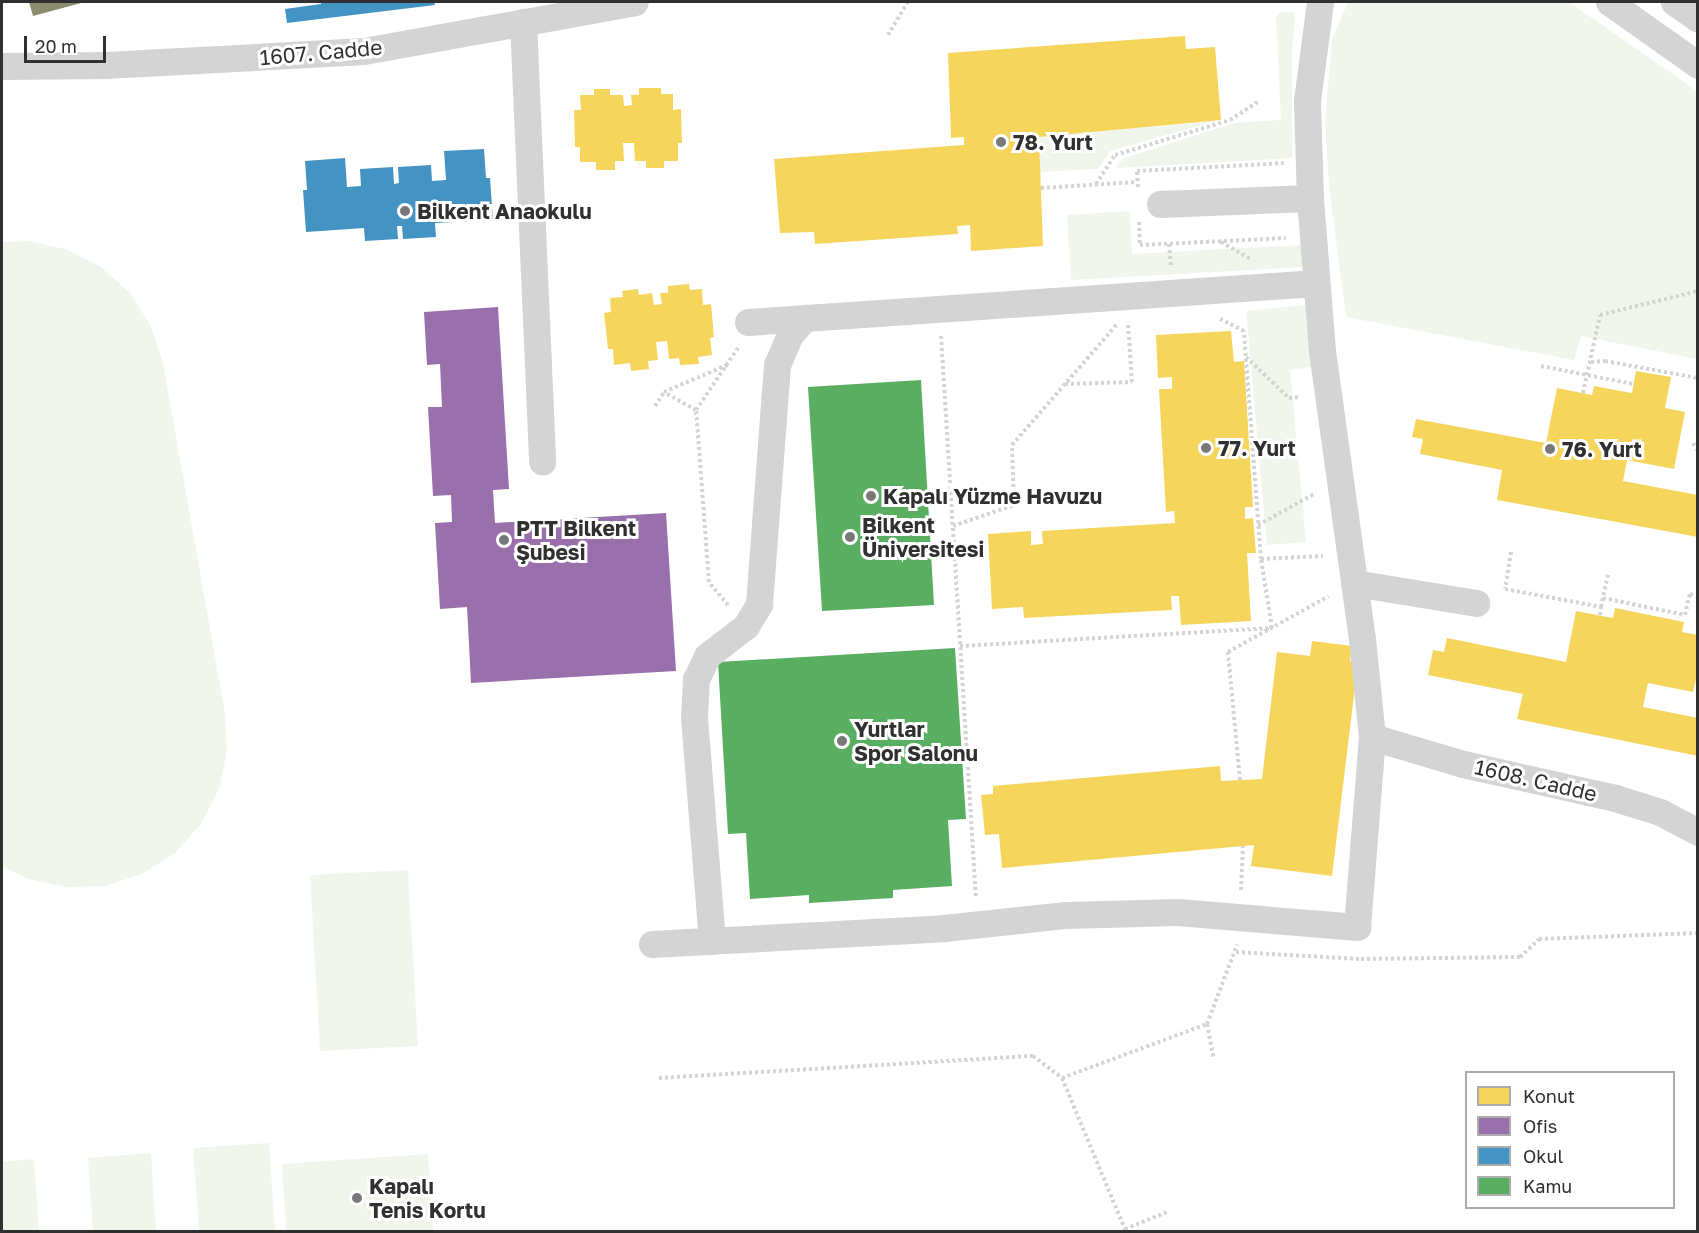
<!DOCTYPE html>
<html>
<head>
<meta charset="utf-8">
<style>
	body { margin:0 }
	#map { position:relative; width:1699px; height:1233px; overflow:hidden; background:#fff; font-family:"Golos Text",sans-serif }
	div>[style] { position:absolute }
	.green>* { inset:0; background:#f0f6ec }
	.homes>* { inset:0; background:#f6d55c }
	.offices>* { inset:0; background:#9970ab }
	.schools>* { inset:0; background:#4393c3 }
	.public>* { inset:0; background:#5aae61 }
	.industry>* { inset:0; background:#8c8c6e }
	.path>* { height:4px; margin-top:-2px; transform-origin:0; background:repeating-linear-gradient(90deg,#d4d4d4 0 3px,transparent 0 6px) }
	.minor>* { height:27px; margin:-13.5px; padding:0 13.5px; transform-origin:13.5px; border-radius:13.5px; background:#d4d4d4 }
	.dots>* { width:16px; height:16px; translate:-50% -50%; box-sizing:border-box; border:3px solid #fff; border-radius:50% }
	span { translate:-50% -50%; white-space:nowrap; text-align:center; line-height:1.15; -webkit-text-stroke:6px #fff; paint-order:stroke }
	.street-label { font-size:21px; color:#303030 }
	.poi-label { font-size:21px; color:#303030; font-weight:700 }
	.left { translate:0 -50%; text-align:left }
	.frame { position:absolute; inset:0; border:3px solid #303030; pointer-events:none }
	.legend { position:absolute; left:1465px; top:1071px; width:210px; height:138px; box-sizing:border-box; background:#fff; border:2px solid #acacac; margin:0; padding:8px 10px; list-style:none; font-size:18px; color:#303030 }
	.legend li { display:flex; align-items:center; gap:12px; height:30px }
	.legend b { width:30px; border:2px solid #acacac }
	.scale { position:absolute; left:24px; top:36px; width:82px; height:27px; box-sizing:border-box; border:3px solid #303030; border-top:0; padding-left:8px; font-size:18px; line-height:21px; white-space:nowrap; color:#303030; -webkit-text-stroke:4px #fff; paint-order:stroke }
</style>
</head>
<body>
<div id="map">
	<div class="green">
		<div style="clip-path:polygon(1348px 2px,1569px 2px,1697px 91px,1697px 359px,1581px 336px,1574px 360px,1346px 317px,1329px 187px,1325px 123px,1332px 40px)"></div>
		<div style="clip-path:polygon(1280px 12px,1294px 12px,1295px 17px,1292px 52px,1292px 158px,1116px 168px,1122px 159px,1234px 123px,1281px 120px,1276px 17px)"></div>
		<div style="clip-path:polygon(1216px 121px,1110px 151px,1098px 169px,1040px 172px,1039px 137px)"></div>
		<div style="clip-path:polygon(1130px 211px,1132px 254px,1301px 245px,1302px 267px,1071px 280px,1067px 215px)"></div>
		<div style="clip-path:polygon(28px 241px,66px 249px,101px 267px,130px 293px,151px 326px,163px 363px,225px 713px,227px 751px,219px 789px,201px 824px,175px 853px,142px 874px,105px 886px,66px 887px,28px 879px,2px 866px,2px 242px)"></div>
		<div style="clip-path:polygon(1305px 305px,1311px 367px,1290px 370px,1306px 542px,1267px 545px,1246px 311px)"></div>
		<div style="clip-path:polygon(408px 870px,418px 1046px,320px 1051px,310px 875px)"></div>
		<div style="clip-path:polygon(269px 1143px,275px 1231px,199px 1231px,193px 1148px)"></div>
		<div style="clip-path:polygon(151px 1153px,156px 1231px,93px 1231px,88px 1158px)"></div>
		<div style="clip-path:polygon(428px 1154px,433px 1231px,286px 1231px,282px 1164px)"></div>
		<div style="clip-path:polygon(34px 1159px,39px 1231px,2px 1231px,2px 1162px)"></div>
	</div>
	<div class="homes">
		<div style="clip-path:polygon(1185px 36px,1186px 49px,1215px 47px,1221px 120px,1039px 137px,1043px 246px,971px 251px,970px 225px,957px 226px,958px 234px,815px 244px,814px 232px,780px 233px,774px 159px,964px 145px,964px 137px,951px 138px,948px 53px)"></div>
		<div style="clip-path:polygon(639px 88px,661px 88px,661px 94px,673px 94px,673px 110px,681px 109px,682px 143px,678px 143px,678px 161px,664px 161px,664px 168px,646px 168px,646px 161px,635px 161px,634px 143px,623px 143px,624px 161px,615px 161px,615px 170px,596px 170px,596px 162px,580px 162px,580px 147px,575px 147px,574px 110px,581px 110px,580px 95px,594px 95px,594px 89px,610px 89px,610px 95px,623px 95px,624px 106px,632px 105px,631px 95px,639px 95px)"></div>
		<div style="clip-path:polygon(689px 284px,690px 290px,702px 289px,703px 305px,711px 304px,714px 337px,710px 338px,712px 355px,698px 357px,699px 364px,680px 365px,679px 358px,669px 359px,667px 341px,656px 342px,658px 360px,648px 361px,649px 369px,631px 371px,630px 363px,614px 365px,613px 349px,608px 349px,604px 313px,611px 312px,610px 298px,623px 297px,622px 291px,638px 289px,639px 295px,652px 293px,654px 305px,662px 304px,660px 293px,668px 293px,668px 286px)"></div>
		<div style="clip-path:polygon(1231px 331px,1234px 362px,1244px 361px,1253px 507px,1245px 507px,1245px 519px,1253px 518px,1256px 553px,1247px 553px,1251px 621px,1181px 625px,1179px 596px,1171px 596px,1172px 610px,1024px 618px,1023px 607px,992px 609px,988px 534px,1031px 531px,1031px 545px,1043px 544px,1042px 531px,1175px 523px,1174px 511px,1166px 512px,1159px 389px,1172px 389px,1172px 377px,1158px 378px,1156px 335px)"></div>
		<div style="clip-path:polygon(1636px 371px,1671px 377px,1665px 408px,1685px 412px,1674px 469px,1627px 460px,1623px 481px,1698px 495px,1698px 537px,1497px 500px,1502px 470px,1420px 454px,1423px 439px,1412px 437px,1416px 419px,1546px 443px,1557px 388px,1592px 395px,1594px 386px,1632px 393px)"></div>
		<div style="clip-path:polygon(1615px 608px,1684px 622px,1682px 632px,1698px 635px,1698px 671px,1693px 692px,1648px 683px,1643px 707px,1698px 718px,1698px 756px,1517px 719px,1523px 694px,1428px 675px,1433px 650px,1444px 652px,1447px 638px,1566px 662px,1576px 611px,1613px 618px)"></div>
		<div style="clip-path:polygon(1312px 641px,1352px 646px,1350px 661px,1358px 662px,1332px 876px,1251px 866px,1254px 845px,1002px 868px,999px 834px,985px 835px,981px 795px,993px 794px,993px 786px,1220px 766px,1221px 781px,1262px 779px,1277px 652px,1310px 656px)"></div>
	</div>
	<div class="offices">
		<div style="clip-path:polygon(498px 307px,509px 489px,493px 490px,495px 523px,666px 513px,676px 671px,471px 683px,467px 607px,440px 609px,435px 523px,452px 522px,451px 495px,433px 496px,428px 407px,442px 407px,440px 364px,427px 365px,424px 312px)"></div>
	</div>
	<div class="schools">
		<div style="clip-path:polygon(321px 2px,434px 2px,435px 5px,287px 23px,285px 9px,321px 4px)"></div>
		<div style="clip-path:polygon(484px 149px,486px 178px,490px 178px,493px 220px,435px 223px,436px 237px,403px 239px,402px 226px,397px 226px,398px 239px,365px 241px,364px 228px,306px 232px,303px 190px,307px 190px,305px 161px,345px 158px,347px 187px,361px 186px,360px 169px,393px 167px,394px 184px,399px 183px,398px 167px,431px 165px,432px 181px,446px 180px,444px 151px)"></div>
	</div>
	<div class="public">
		<div style="clip-path:polygon(921px 380px,934px 605px,822px 611px,808px 387px)"></div>
		<div style="clip-path:polygon(955px 648px,966px 819px,948px 820px,952px 886px,893px 890px,893px 898px,809px 903px,809px 895px,750px 899px,746px 833px,728px 834px,718px 662px)"></div>
	</div>
	<div class="industry">
		<div style="clip-path:polygon(29px 2px,85px 2px,33px 16px)"></div>
	</div>
	<div class="path">
		<div style="left:888px;top:35px;width:39px;rotate:-59deg"></div>
		<div style="left:1096px;top:184px;width:35px;rotate:-57deg"></div>
		<div style="left:1115px;top:155px;width:120px;rotate:-16.9deg"></div>
		<div style="left:1230px;top:120px;width:33px;rotate:-33deg"></div>
		<div style="left:1138px;top:187px;width:16px;rotate:-94deg"></div>
		<div style="left:1137px;top:171px;width:147px;rotate:-3.1deg"></div>
		<div style="left:1041px;top:188px;width:96px;rotate:-3.6deg"></div>
		<div style="left:1139px;top:222px;width:23px;rotate:88deg"></div>
		<div style="left:1140px;top:245px;width:146px;rotate:-2.7deg"></div>
		<div style="left:1221px;top:242px;width:34px;rotate:30deg"></div>
		<div style="left:1169px;top:244px;width:24px;rotate:85deg"></div>
		<div style="left:941px;top:336px;width:563px;rotate:86.44deg"></div>
		<div style="left:1246px;top:357px;width:59px;rotate:43.6deg"></div>
		<div style="left:1289px;top:398px;width:11px;rotate:-5deg"></div>
		<div style="left:1591px;top:362px;width:14px;rotate:-4deg"></div>
		<div style="left:1605px;top:361px;width:95px;rotate:10.4deg"></div>
		<div style="left:1541px;top:366px;width:94px;rotate:11.1deg"></div>
		<div style="left:1065px;top:384px;width:67px;rotate:-1.7deg"></div>
		<div style="left:1132px;top:382px;width:59px;rotate:-93.9deg"></div>
		<div style="left:1583px;top:393px;width:80px;rotate:-77.7deg"></div>
		<div style="left:1600px;top:315px;width:101px;rotate:-13.8deg"></div>
		<div style="left:655px;top:406px;width:17px;rotate:-57deg"></div>
		<div style="left:696px;top:410px;width:37px;rotate:-151deg"></div>
		<div style="left:664px;top:392px;width:69px;rotate:-23.2deg"></div>
		<div style="left:1693px;top:443px;width:9px;rotate:58deg"></div>
		<div style="left:1258px;top:525px;width:66px;rotate:-28.9deg"></div>
		<div style="left:953px;top:526px;width:65px;rotate:-19deg"></div>
		<div style="left:1014px;top:505px;width:60px;rotate:-91.9deg"></div>
		<div style="left:1012px;top:445px;width:160px;rotate:-49deg"></div>
		<div style="left:1511px;top:552px;width:37px;rotate:99deg"></div>
		<div style="left:1505px;top:589px;width:98px;rotate:10.6deg"></div>
		<div style="left:1601px;top:607px;width:35px;rotate:-78deg"></div>
		<div style="left:1261px;top:559px;width:62px;rotate:-2.8deg"></div>
		<div style="left:1603px;top:598px;width:84px;rotate:11.7deg"></div>
		<div style="left:1685px;top:615px;width:22px;rotate:-77deg"></div>
		<div style="left:1690px;top:594px;width:8px;rotate:14deg"></div>
		<div style="left:728px;top:605px;width:30px;rotate:-130deg"></div>
		<div style="left:709px;top:582px;width:172px;rotate:-94.3deg"></div>
		<div style="left:696px;top:410px;width:78px;rotate:-55.9deg"></div>
		<div style="left:1600px;top:615px;width:8px;rotate:-83deg"></div>
		<div style="left:960px;top:646px;width:313px;rotate:-3.3deg"></div>
		<div style="left:1272px;top:628px;width:70px;rotate:-99.1deg"></div>
		<div style="left:1261px;top:559px;width:229px;rotate:-94.3deg"></div>
		<div style="left:1244px;top:331px;width:30px;rotate:-153deg"></div>
		<div style="left:1240px;top:780px;width:129px;rotate:-95.4deg"></div>
		<div style="left:1228px;top:652px;width:115px;rotate:-29deg"></div>
		<div style="left:1241px;top:890px;width:44px;rotate:-87.4deg"></div>
		<div style="left:1236px;top:952px;width:125px;rotate:3.2deg"></div>
		<div style="left:1361px;top:959px;width:159px;rotate:-0.7deg"></div>
		<div style="left:1520px;top:957px;width:26px;rotate:-43deg"></div>
		<div style="left:1539px;top:939px;width:159px;rotate:-2.2deg"></div>
		<div style="left:1207px;top:1024px;width:36px;rotate:79deg"></div>
		<div style="left:659px;top:1078px;width:375px;rotate:-3.4deg"></div>
		<div style="left:1033px;top:1056px;width:36px;rotate:37deg"></div>
		<div style="left:1062px;top:1078px;width:155px;rotate:-20.4deg"></div>
		<div style="left:1207px;top:1024px;width:85px;rotate:-69.2deg"></div>
		<div style="left:1062px;top:1078px;width:164px;rotate:67.4deg"></div>
		<div style="left:1125px;top:1229px;width:45px;rotate:-22deg"></div>
	</div>
	<div class="minor">
		<div style="left:1609px;top:2px;width:109px;rotate:35.3deg"></div>
		<div style="left:1674px;top:2px;width:29px;rotate:35deg"></div>
		<div style="left:523px;top:22px;width:440px;rotate:87.5deg"></div>
		<div style="left:2px;top:66px;width:104px;rotate:-0.6deg"></div>
		<div style="left:106px;top:65px;width:258px;rotate:-3.1deg"></div>
		<div style="left:364px;top:51px;width:275px;rotate:-10.2deg"></div>
		<div style="left:1160px;top:204px;width:150px;rotate:-2.3deg"></div>
		<div style="left:748px;top:322px;width:569px;rotate:-3.93deg"></div>
		<div style="left:1354px;top:583px;width:124px;rotate:9.3deg"></div>
		<div style="left:1372px;top:737px;width:95px;rotate:16.5deg"></div>
		<div style="left:1463px;top:764px;width:156px;rotate:12.6deg"></div>
		<div style="left:1615px;top:798px;width:47px;rotate:17.3deg"></div>
		<div style="left:1660px;top:812px;width:43px;rotate:27.8deg"></div>
		<div style="left:712px;top:941px;width:225px;rotate:-94.6deg"></div>
		<div style="left:694px;top:717px;width:38px;rotate:-87deg"></div>
		<div style="left:696px;top:679px;width:25px;rotate:-64deg"></div>
		<div style="left:707px;top:656px;width:49px;rotate:-37.6deg"></div>
		<div style="left:746px;top:626px;width:26px;rotate:-59deg"></div>
		<div style="left:759px;top:604px;width:240px;rotate:-85.7deg"></div>
		<div style="left:777px;top:365px;width:33px;rotate:-67deg"></div>
		<div style="left:790px;top:335px;width:23px;rotate:-49deg"></div>
		<div style="left:652px;top:944px;width:292px;rotate:-3.1deg"></div>
		<div style="left:944px;top:928px;width:123px;rotate:-6.1deg"></div>
		<div style="left:1066px;top:915px;width:112px;rotate:-1.5deg"></div>
		<div style="left:1178px;top:912px;width:180px;rotate:4.8deg"></div>
		<div style="left:1357px;top:927px;width:191px;rotate:-85.5deg"></div>
		<div style="left:1372px;top:737px;width:99px;rotate:-95.8deg"></div>
		<div style="left:1362px;top:639px;width:291px;rotate:-97.9deg"></div>
		<div style="left:1322px;top:351px;width:153px;rotate:-94.5deg"></div>
		<div style="left:1310px;top:198px;width:97px;rotate:-91.8deg"></div>
		<div style="left:1307px;top:101px;width:100px;rotate:-82.5deg"></div>
	</div>
	<div class="dots">
		<div style="left:1001px;top:142px;background:#787878"></div>
		<div style="left:405px;top:211px;background:#787878"></div>
		<div style="left:1206px;top:448px;background:#787878"></div>
		<div style="left:1550px;top:449px;background:#787878"></div>
		<div style="left:871px;top:496px;background:#787878"></div>
		<div style="left:850px;top:537px;background:#787878"></div>
		<div style="left:504px;top:540px;background:#787878"></div>
		<div style="left:842px;top:741px;background:#787878"></div>
		<div style="left:357px;top:1198px;background:#787878"></div>
	</div>
	<div class="street-label">
		<span style="left:321px;top:52px;rotate:-5deg">1607. Cadde</span>
		<span style="left:1536px;top:780px;rotate:13deg">1608. Cadde</span>
	</div>
	<div class="poi-label">
		<span class="left" style="left:1013px;top:142px">78. Yurt</span>
		<span class="left" style="left:417px;top:211px">Bilkent Anaokulu</span>
		<span class="left" style="left:1218px;top:448px">77. Yurt</span>
		<span class="left" style="left:1562px;top:449px">76. Yurt</span>
		<span class="left" style="left:883px;top:496px">Kapalı Yüzme Havuzu</span>
		<span class="left" style="left:862px;top:537px">Bilkent<br>Üniversitesi</span>
		<span class="left" style="left:516px;top:540px">PTT Bilkent<br>Şubesi</span>
		<span class="left" style="left:854px;top:741px">Yurtlar<br>Spor Salonu</span>
		<span class="left" style="left:369px;top:1198px">Kapalı<br>Tenis Kortu</span>
	</div>
	<div class="frame"></div>
	<ul class="legend">
	<li><b style="height:16px;background:#f6d55c"></b>Konut</li>
	<li><b style="height:16px;background:#9970ab"></b>Ofis</li>
	<li><b style="height:16px;background:#4393c3"></b>Okul</li>
	<li><b style="height:16px;background:#5aae61"></b>Kamu</li>
	</ul>
	<div class="scale">20 m</div>
</div>
</body>
</html>
